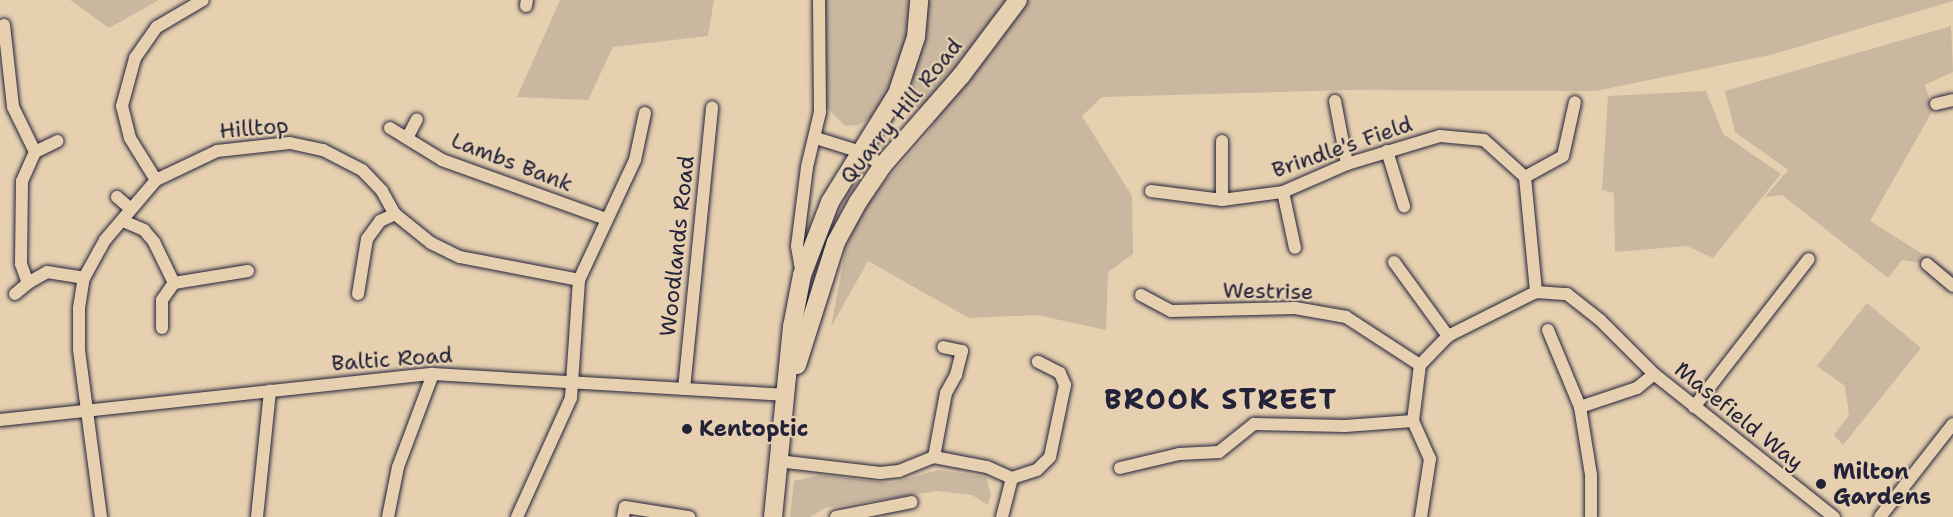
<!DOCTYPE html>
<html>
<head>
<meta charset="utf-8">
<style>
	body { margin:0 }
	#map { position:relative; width:1953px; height:517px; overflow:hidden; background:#e6d0b0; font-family:"Shantell Sans",sans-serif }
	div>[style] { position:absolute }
	.green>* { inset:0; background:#c9b79f }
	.roads { filter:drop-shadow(0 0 2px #22223b) drop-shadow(0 0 2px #22223b) }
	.minor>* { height:12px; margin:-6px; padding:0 6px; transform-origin:6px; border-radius:6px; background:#e6d0b0 }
	.highway>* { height:18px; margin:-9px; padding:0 9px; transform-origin:9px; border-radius:9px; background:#e6d0b0 }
	.dots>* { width:16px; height:16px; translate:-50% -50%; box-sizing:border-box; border:3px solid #e6d0b0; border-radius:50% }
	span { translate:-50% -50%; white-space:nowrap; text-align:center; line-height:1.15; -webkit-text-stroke:4.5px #e6d0b0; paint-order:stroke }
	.street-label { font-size:22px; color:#22223b }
	.poi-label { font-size:22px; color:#22223b; font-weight:700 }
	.left { translate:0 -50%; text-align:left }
	.district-label { font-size:28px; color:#22223b; font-weight:700; letter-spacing:1.5px }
</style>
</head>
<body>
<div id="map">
	<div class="green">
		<div style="clip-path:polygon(70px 0,159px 0,109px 28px)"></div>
		<div style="clip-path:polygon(560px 0,714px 0,708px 36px,613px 47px,588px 100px,517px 97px)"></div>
		<div style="clip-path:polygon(823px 0,1953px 0,1953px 1px,1770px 55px,1596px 91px,1348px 90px,1102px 97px,1082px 116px,1132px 196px,1133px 254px,1108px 272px,1106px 330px,1037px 315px,969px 318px,868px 261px,831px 327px,846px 247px,863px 206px,927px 135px,938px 115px,902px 102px,858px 125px,845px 126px,823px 103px)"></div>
		<div style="clip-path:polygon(1951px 26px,1953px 72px,1925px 85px,1933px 110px,1870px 221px,1953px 273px,1953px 286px,1927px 264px,1902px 260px,1888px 278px,1782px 195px,1765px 197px,1788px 170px,1735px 132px,1725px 91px)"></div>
		<div style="clip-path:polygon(1706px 91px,1723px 134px,1781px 174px,1713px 258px,1687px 246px,1615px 252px,1614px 193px,1602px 190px,1608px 96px)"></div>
		<div style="clip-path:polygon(1867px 303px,1921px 348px,1843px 445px,1834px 435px,1849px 415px,1845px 386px,1817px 366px)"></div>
		<div style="clip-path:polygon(939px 470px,986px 477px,991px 495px,988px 505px,972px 495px,937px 491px,825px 508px,810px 517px,790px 517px,794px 481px,820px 475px,891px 483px)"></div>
	</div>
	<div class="roads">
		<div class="minor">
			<div style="left:526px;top:6px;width:6px;rotate:-81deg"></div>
			<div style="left:4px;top:25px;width:82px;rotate:83.7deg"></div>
			<div style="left:13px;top:107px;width:50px;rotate:63.9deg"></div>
			<div style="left:35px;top:152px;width:32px;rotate:114deg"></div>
			<div style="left:22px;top:181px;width:83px;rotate:90.7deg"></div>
			<div style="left:21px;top:264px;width:20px;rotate:70deg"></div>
			<div style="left:28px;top:283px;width:22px;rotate:-30deg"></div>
			<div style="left:47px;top:272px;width:37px;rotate:9deg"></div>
			<div style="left:1335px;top:101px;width:64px;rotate:79.2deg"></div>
			<div style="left:1936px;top:104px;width:17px;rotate:-13deg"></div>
			<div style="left:390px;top:128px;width:61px;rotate:31.6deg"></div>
			<div style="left:442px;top:160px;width:174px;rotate:19.8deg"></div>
			<div style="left:407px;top:138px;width:21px;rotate:-62deg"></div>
			<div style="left:816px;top:138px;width:47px;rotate:17.3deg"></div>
			<div style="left:861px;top:152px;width:26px;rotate:31deg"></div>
			<div style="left:1387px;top:151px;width:58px;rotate:72.8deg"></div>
			<div style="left:35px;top:152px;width:25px;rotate:-26deg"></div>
			<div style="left:1525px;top:177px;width:43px;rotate:-28.9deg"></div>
			<div style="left:1563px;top:156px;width:55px;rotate:-77.5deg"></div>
			<div style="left:156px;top:180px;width:49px;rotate:-121.8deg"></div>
			<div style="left:130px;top:138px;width:33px;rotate:-104deg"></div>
			<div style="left:122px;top:106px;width:50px;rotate:-74.8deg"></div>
			<div style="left:135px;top:58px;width:38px;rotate:-55deg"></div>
			<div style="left:157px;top:27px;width:53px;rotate:-30.4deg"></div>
			<div style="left:1151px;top:191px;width:72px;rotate:7.2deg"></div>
			<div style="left:1222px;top:200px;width:62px;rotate:-7.5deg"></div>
			<div style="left:1283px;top:192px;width:70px;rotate:-23.6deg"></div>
			<div style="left:1347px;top:164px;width:97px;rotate:-16.8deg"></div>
			<div style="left:1440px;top:136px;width:44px;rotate:5.2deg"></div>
			<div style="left:1484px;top:140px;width:55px;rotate:42.1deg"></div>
			<div style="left:1525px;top:177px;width:116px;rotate:84.5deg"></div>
			<div style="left:1283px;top:192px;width:57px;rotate:77.9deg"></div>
			<div style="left:117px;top:197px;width:18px;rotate:41deg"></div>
			<div style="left:1222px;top:200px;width:59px;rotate:-90deg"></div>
			<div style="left:123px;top:221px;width:23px;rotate:23deg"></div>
			<div style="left:144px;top:230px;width:16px;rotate:50deg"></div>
			<div style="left:154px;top:242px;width:46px;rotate:64deg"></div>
			<div style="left:174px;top:283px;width:75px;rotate:-9.2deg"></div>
			<div style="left:1394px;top:262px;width:92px;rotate:53.9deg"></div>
			<div style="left:1927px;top:264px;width:34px;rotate:40deg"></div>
			<div style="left:802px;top:275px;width:29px;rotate:-100deg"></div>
			<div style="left:797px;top:246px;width:80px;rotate:-82.8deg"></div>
			<div style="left:807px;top:167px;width:57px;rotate:-76.7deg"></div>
			<div style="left:820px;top:112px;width:112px;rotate:-90.5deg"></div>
			<div style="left:579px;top:280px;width:132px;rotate:-65deg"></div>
			<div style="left:635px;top:160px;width:48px;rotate:-78deg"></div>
			<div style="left:15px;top:294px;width:17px;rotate:-40deg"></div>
			<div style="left:358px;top:294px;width:56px;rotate:-80.7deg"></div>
			<div style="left:367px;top:239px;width:22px;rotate:-54deg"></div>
			<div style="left:380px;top:221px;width:17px;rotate:-25deg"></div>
			<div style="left:1141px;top:295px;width:34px;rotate:28deg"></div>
			<div style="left:1171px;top:311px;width:124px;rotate:-1.4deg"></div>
			<div style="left:1295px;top:308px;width:52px;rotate:10deg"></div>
			<div style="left:1346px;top:317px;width:88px;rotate:33deg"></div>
			<div style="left:162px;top:328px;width:28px;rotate:-90deg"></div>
			<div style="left:162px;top:300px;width:21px;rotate:-55deg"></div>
			<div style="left:1548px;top:330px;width:83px;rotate:67.4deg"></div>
			<div style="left:1580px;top:407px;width:69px;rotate:80.8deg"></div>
			<div style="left:1591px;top:475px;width:42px;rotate:90deg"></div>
			<div style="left:684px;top:389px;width:283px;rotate:-84.3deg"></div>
			<div style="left:1580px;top:407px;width:60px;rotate:-18.4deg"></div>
			<div style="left:1637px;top:388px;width:22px;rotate:-39deg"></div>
			<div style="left:1654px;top:374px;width:230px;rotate:38.5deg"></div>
			<div style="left:1694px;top:407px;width:187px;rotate:-52.2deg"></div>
			<div style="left:0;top:420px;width:435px;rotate:-6.1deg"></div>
			<div style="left:433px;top:374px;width:355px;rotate:3.4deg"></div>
			<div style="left:934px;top:457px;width:65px;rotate:-79.4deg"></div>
			<div style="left:946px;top:393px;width:21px;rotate:-61deg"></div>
			<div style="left:956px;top:375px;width:25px;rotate:-76deg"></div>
			<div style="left:962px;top:351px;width:19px;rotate:-168deg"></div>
			<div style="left:778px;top:461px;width:103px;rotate:6.7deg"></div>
			<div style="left:880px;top:473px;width:19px;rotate:-6deg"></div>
			<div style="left:899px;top:471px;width:38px;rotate:-22deg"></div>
			<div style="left:934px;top:457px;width:54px;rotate:10.7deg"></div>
			<div style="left:987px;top:467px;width:27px;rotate:24deg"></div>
			<div style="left:1012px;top:478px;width:40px;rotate:104.4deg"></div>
			<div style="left:1120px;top:468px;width:61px;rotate:-13.3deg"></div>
			<div style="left:1179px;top:454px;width:40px;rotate:-2.9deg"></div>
			<div style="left:1219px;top:452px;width:45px;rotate:-38.7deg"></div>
			<div style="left:1254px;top:424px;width:91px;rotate:1.3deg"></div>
			<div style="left:1345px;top:426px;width:68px;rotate:-4.2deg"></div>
			<div style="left:1012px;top:478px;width:26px;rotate:-18deg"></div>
			<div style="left:1037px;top:470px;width:18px;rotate:-45deg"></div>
			<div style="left:1050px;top:457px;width:74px;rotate:-78.2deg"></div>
			<div style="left:1065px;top:385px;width:13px;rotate:-113deg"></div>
			<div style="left:1060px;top:373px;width:25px;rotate:-153deg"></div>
			<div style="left:101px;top:517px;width:169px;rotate:-97.5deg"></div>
			<div style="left:79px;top:349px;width:41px;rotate:-90deg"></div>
			<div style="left:79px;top:308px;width:30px;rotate:-81deg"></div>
			<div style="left:84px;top:278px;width:43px;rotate:-61.1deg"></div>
			<div style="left:105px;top:240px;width:79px;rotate:-49.6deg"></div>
			<div style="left:156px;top:180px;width:68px;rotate:-25.4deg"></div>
			<div style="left:217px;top:151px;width:73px;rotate:-6.3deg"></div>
			<div style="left:290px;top:143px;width:34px;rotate:12deg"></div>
			<div style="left:323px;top:150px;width:44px;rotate:27.1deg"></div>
			<div style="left:362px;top:170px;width:29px;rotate:46deg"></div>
			<div style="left:382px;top:191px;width:26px;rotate:61deg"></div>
			<div style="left:395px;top:214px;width:46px;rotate:38.9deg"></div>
			<div style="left:431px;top:243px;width:32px;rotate:26deg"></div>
			<div style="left:460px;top:257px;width:121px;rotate:10.9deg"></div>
			<div style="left:579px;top:280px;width:118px;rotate:93.9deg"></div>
			<div style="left:571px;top:398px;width:131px;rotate:114.4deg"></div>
			<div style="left:257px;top:517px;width:127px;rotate:-84.1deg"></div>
			<div style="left:388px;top:517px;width:51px;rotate:-78.7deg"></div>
			<div style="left:398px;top:467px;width:99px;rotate:-69.4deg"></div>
			<div style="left:623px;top:517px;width:10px;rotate:-79deg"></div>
			<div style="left:625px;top:507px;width:65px;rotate:8.9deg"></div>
			<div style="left:836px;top:517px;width:77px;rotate:-11.2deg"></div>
			<div style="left:1421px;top:517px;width:59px;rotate:-81.2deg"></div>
			<div style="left:1430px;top:459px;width:42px;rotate:-114.1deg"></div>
			<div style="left:1413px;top:421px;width:56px;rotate:-82.9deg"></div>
			<div style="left:1420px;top:365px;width:40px;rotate:-46deg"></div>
			<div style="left:1448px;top:336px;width:98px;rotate:-26.6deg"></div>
			<div style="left:1536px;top:292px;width:31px;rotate:4deg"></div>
			<div style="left:1567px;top:294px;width:42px;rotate:38.2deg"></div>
			<div style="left:1600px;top:320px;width:76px;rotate:45deg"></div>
			<div style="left:1880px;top:517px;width:118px;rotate:-51.9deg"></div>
		</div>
		<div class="highway">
			<div style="left:797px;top:365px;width:129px;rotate:-72.4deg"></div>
			<div style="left:836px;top:242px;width:46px;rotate:-61.2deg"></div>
			<div style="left:858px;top:202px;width:45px;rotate:-56deg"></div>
			<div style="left:883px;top:165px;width:118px;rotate:-48.8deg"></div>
			<div style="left:961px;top:76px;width:95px;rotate:-53.1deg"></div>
			<div style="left:773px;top:517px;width:191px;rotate:-84.3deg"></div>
			<div style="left:792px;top:327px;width:53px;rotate:-79.1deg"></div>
			<div style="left:802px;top:275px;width:78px;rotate:-69deg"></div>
			<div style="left:830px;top:202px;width:127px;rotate:-58.2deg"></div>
			<div style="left:897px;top:94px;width:60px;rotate:-71.6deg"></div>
			<div style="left:916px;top:37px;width:37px;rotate:-85deg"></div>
		</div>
	</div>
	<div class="dots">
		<div style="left:687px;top:429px;background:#22223b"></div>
		<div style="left:1821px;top:484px;background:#22223b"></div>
	</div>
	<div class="street-label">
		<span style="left:901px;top:111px;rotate:-51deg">Quarry Hill Road</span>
		<span style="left:254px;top:128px;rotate:-5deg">Hilltop</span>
		<span style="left:1342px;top:147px;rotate:-19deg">Brindle's Field</span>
		<span style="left:512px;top:162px;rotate:21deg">Lambs Bank</span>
		<span style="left:677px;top:246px;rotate:-84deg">Woodlands Road</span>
		<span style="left:1268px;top:291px;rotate:1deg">Westrise</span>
		<span style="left:392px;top:359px;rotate:-4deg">Baltic Road</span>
		<span style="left:1739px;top:416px;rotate:39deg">Masefield Way</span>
	</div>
	<div class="poi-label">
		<span class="left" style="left:699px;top:429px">Kentoptic</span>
		<span class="left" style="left:1833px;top:484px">Milton<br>Gardens</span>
	</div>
	<div class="district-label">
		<span style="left:1221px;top:399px">BROOK STREET</span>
	</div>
</div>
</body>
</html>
